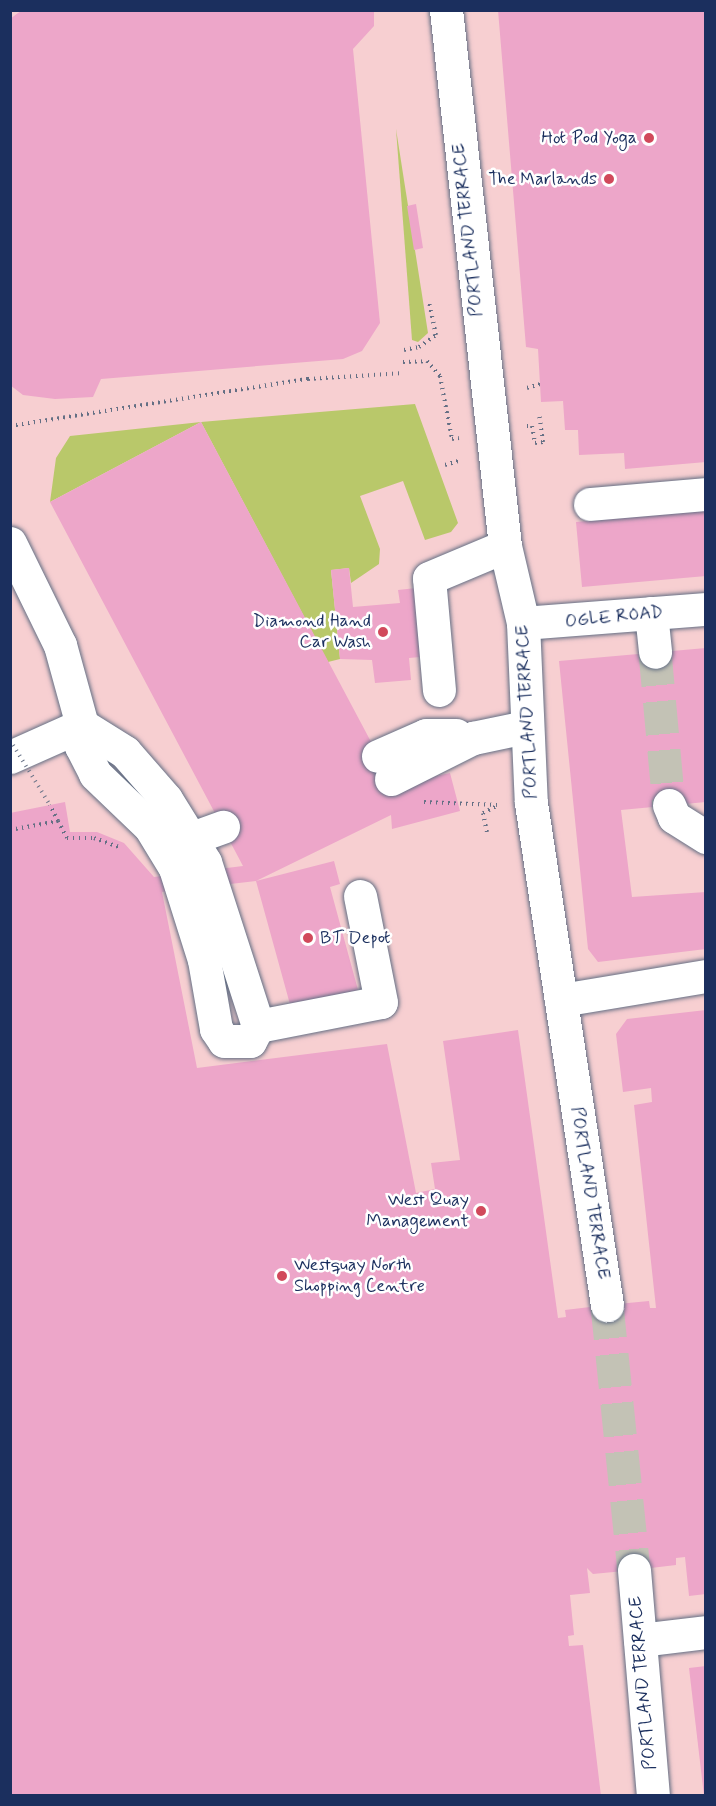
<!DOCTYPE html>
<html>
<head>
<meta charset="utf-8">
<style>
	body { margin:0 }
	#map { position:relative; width:716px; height:1806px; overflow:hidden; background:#ede7cb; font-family:Mynerve,sans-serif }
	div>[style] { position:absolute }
	.built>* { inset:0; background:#f7cfd1 }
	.green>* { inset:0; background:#b9c86a }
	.building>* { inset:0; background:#eda6c9 }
	.minor-tunnel>* { height:33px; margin-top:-16.5px; transform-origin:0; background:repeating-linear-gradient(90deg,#c3c2b5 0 33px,transparent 0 49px) }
	.path>* { height:4px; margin-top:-2px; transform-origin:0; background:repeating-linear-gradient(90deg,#646f84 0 1.5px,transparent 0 6px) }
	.roads { filter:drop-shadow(0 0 2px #646f84) drop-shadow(0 0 2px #646f84) }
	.minor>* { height:33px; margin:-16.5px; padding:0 16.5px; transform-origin:16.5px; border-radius:16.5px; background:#fff }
	.path-bridge>* { height:4px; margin-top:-2px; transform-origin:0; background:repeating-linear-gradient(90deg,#646f84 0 1.5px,transparent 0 6px) }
	.dots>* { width:16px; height:16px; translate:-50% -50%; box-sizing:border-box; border:3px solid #fff; border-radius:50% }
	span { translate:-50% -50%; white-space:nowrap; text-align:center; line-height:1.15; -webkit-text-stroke:5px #fff; paint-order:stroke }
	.poi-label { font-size:18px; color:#1b2f5e }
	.right { translate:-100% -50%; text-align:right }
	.left { translate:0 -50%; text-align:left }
	.street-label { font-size:18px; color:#1b2f5e }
	.frame { position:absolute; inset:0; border:12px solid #1b2f5e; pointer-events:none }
</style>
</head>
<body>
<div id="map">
	<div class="built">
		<div style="clip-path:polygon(11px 11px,705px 11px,705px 1795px,11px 1795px)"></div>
	</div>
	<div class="green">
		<div style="clip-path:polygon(396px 129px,428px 333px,418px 342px,412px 340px)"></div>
		<div style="clip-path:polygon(415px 404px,458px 523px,451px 532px,425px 540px,403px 481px,360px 496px,380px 549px,379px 564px,351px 583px,349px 568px,331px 570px,340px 659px,328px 662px,201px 422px,50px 502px,56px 458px,70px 436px,201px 422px)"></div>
	</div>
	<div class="building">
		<div style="clip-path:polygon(22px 10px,374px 10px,374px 26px,353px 49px,380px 323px,362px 351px,343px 359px,101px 379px,93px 397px,55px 399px,23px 395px,10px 385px,10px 19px)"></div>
		<div style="clip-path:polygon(498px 10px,706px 10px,706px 462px,625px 469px,624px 453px,579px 455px,578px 430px,565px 430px,563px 401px,541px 402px,538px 349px,526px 347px)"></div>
		<div style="clip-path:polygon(416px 204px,423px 248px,414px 250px,407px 206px)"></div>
		<div style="clip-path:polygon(201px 422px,394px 785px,450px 773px,460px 811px,392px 829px,391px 815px,256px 881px,334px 861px,340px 884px,330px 887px,358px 990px,291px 1008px,256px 881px,162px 892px,197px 1068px,387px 1044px,416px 1193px,435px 1189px,431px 1163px,460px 1160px,443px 1041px,518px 1030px,558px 1318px,566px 1317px,565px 1310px,607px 1305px,649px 1301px,650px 1308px,656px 1308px,634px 1105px,652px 1102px,651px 1088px,623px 1092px,616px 1034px,627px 1019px,706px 1010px,706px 1594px,689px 1596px,685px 1557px,676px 1558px,676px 1565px,634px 1570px,593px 1574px,587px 1568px,590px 1593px,570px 1595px,574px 1635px,568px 1636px,569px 1646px,583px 1645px,601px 1796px,10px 1796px,10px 813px,65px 802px,70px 832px,97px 832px,124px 843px,154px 877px,243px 866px,50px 502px)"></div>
		<div style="clip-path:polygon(706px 510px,706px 576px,582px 587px,576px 522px)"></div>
		<div style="clip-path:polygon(349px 568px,353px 607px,400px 603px,398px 590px,425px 587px,432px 656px,409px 658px,411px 680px,375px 683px,372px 660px,340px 659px,331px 570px)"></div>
		<div style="clip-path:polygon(706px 648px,706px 802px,621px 810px,632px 897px,706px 892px,706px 949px,598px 962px,588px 949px,559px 661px)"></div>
		<div style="clip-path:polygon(706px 1666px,706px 1796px,704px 1796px,689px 1668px)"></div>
	</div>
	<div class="minor-tunnel">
		<div style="left:655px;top:652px;width:154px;rotate:84.8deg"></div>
		<div style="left:607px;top:1305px;width:266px;rotate:84.2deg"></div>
	</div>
	<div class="path">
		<div style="left:404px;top:350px;width:15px;rotate:-11deg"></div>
		<div style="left:419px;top:347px;width:21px;rotate:-35deg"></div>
		<div style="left:436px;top:335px;width:35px;rotate:-102deg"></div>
		<div style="left:403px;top:362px;width:24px;rotate:-2deg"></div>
		<div style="left:427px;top:361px;width:20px;rotate:49deg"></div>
		<div style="left:440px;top:376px;width:64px;rotate:79.2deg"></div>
		<div style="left:452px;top:439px;width:7px;rotate:-8deg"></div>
		<div style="left:527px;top:388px;width:14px;rotate:-17deg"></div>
		<div style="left:10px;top:426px;width:302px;rotate:-9deg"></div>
		<div style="left:308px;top:379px;width:96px;rotate:-3.6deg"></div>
		<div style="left:527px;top:426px;width:5px"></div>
		<div style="left:532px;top:426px;width:17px;rotate:80deg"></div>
		<div style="left:535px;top:443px;width:8px;rotate:-7deg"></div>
		<div style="left:543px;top:442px;width:27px;rotate:-98deg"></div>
		<div style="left:445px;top:465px;width:17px;rotate:-17deg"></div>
		<div style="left:424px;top:802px;width:73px;rotate:2.4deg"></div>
		<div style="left:58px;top:821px;width:19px;rotate:62deg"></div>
		<div style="left:67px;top:838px;width:27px"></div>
		<div style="left:94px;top:838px;width:29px;rotate:20deg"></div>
		<div style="left:10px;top:830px;width:49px;rotate:-10.6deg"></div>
		<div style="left:58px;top:821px;width:18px;rotate:-117deg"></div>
		<div style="left:487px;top:832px;width:19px;rotate:-102deg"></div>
		<div style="left:483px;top:813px;width:16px;rotate:-27deg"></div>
	</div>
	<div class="roads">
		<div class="minor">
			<div style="left:446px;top:10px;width:539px;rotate:83.72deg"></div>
			<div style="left:505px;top:546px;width:79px;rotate:76.8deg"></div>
			<div style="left:523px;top:623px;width:180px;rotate:87.5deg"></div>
			<div style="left:531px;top:803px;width:508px;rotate:81.39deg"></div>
			<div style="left:590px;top:504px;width:116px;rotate:-4.9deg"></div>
			<div style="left:10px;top:543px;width:114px;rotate:63.9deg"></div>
			<div style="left:60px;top:645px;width:83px;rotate:74.6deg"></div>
			<div style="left:82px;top:725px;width:21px;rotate:93deg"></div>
			<div style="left:81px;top:746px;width:31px;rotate:63deg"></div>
			<div style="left:95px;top:774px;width:76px;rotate:43.9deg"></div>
			<div style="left:150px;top:827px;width:48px;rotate:58.6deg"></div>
			<div style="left:175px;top:868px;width:96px;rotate:72.5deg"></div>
			<div style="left:204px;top:960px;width:70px;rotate:80.1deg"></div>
			<div style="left:216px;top:1029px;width:14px;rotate:56deg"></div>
			<div style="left:224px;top:1041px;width:26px"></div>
			<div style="left:250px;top:1041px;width:17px;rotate:-62deg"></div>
			<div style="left:258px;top:1026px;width:172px;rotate:-107.9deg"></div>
			<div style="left:205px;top:862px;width:74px;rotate:-121.8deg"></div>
			<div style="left:166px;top:799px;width:62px;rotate:-131.1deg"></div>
			<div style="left:125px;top:752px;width:51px;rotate:-147.9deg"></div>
			<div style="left:651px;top:613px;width:39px;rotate:84deg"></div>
			<div style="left:523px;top:623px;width:184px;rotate:-4.4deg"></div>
			<div style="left:439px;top:690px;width:112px;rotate:-95.1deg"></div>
			<div style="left:429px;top:578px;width:82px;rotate:-22.8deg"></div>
			<div style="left:378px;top:756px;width:52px;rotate:-23.6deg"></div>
			<div style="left:426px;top:735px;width:30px"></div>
			<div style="left:10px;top:757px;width:79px;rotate:-24deg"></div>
			<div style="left:391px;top:779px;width:92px;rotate:-26.6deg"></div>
			<div style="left:473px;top:738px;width:53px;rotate:-11.9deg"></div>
			<div style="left:669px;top:805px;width:13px;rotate:67deg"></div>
			<div style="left:674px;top:817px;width:38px;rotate:32deg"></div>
			<div style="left:192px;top:838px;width:33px;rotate:-20deg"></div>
			<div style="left:561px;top:1000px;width:147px;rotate:-9.4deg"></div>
			<div style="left:258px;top:1026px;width:125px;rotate:-11deg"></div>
			<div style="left:381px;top:1002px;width:108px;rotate:-101.2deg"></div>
			<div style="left:634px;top:1570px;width:227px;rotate:85.2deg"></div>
			<div style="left:640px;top:1640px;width:66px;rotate:-6.9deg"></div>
		</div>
	</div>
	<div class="path-bridge">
		<div style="left:10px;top:740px;width:76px;rotate:58.4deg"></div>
	</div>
	<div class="dots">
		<div style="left:649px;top:138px;background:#d1495b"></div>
		<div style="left:609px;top:179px;background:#d1495b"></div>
		<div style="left:383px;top:632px;background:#d1495b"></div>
		<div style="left:308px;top:938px;background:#d1495b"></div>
		<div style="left:481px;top:1211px;background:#d1495b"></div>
		<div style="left:282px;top:1276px;background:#d1495b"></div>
	</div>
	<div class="poi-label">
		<span class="right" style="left:637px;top:138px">Hot Pod Yoga</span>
		<span class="right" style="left:597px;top:179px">The Marlands</span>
		<span class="right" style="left:371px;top:632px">Diamond Hand<br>Car Wash</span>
		<span class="left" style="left:320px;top:938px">BT Depot</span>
		<span class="right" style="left:469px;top:1211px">West Quay<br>Management</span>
		<span class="left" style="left:294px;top:1276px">Westquay North<br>Shopping Centre</span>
	</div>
	<div class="street-label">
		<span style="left:468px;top:230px;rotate:-96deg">PORTLAND TERRACE</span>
		<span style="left:614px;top:617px;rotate:-6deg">OGLE ROAD</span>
		<span style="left:527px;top:712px;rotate:-93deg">PORTLAND TERRACE</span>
		<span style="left:590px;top:1193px;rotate:81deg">PORTLAND TERRACE</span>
		<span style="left:643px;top:1683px;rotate:-95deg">PORTLAND TERRACE</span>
	</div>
	<div class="frame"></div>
</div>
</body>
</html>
